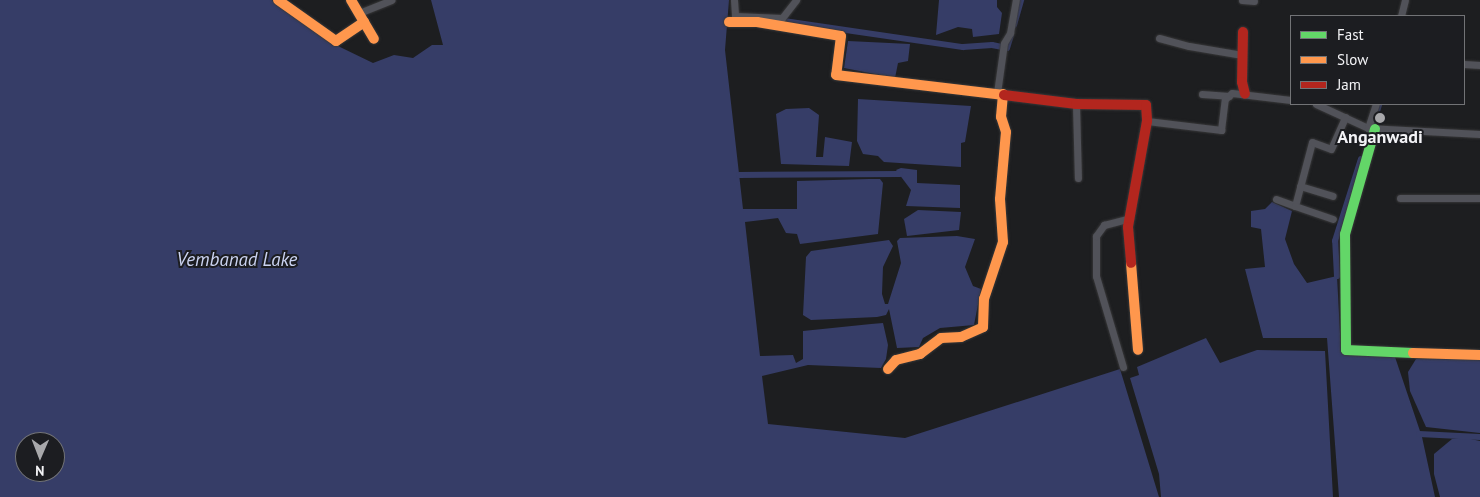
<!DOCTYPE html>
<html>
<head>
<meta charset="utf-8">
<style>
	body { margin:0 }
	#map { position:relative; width:1480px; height:497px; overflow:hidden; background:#1d1e20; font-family:"PT Sans",sans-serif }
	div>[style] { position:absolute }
	.water>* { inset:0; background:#363d67 }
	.canal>* { height:6px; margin:-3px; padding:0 3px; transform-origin:3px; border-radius:3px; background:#363d67 }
	.roads { filter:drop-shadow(0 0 1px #383839) drop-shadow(0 0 1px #383839) }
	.street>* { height:7px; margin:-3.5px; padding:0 3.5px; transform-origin:3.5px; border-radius:3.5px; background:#515259 }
	.fast>* { height:10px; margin:-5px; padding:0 5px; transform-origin:5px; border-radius:5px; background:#63d668 }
	.slow>* { height:10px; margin:-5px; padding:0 5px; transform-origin:5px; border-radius:5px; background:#ff974d }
	.jam>* { height:10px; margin:-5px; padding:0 5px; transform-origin:5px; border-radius:5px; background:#b3261e }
	.dots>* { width:14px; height:14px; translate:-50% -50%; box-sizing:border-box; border:2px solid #1c1d21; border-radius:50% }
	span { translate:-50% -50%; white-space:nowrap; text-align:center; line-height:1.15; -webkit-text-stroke:4px #1c1d21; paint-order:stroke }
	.poi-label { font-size:18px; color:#f3f3f6; font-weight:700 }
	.water-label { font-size:19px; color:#cbd3f1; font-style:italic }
	.legend { position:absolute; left:1290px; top:15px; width:175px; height:90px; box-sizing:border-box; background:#1c1d21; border:1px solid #727376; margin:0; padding:6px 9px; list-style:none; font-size:15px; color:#f3f3f6 }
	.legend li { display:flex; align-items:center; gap:10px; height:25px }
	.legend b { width:25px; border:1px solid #727376 }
	.north { position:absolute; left:15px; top:432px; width:50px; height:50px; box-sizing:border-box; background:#1c1d21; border:1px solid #727376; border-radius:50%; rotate:181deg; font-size:14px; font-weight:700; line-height:20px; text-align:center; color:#f3f3f6 }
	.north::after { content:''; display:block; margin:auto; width:18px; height:22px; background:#a8a8ab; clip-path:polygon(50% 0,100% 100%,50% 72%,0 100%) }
</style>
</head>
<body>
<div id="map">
	<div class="water">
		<div style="clip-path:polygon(evenodd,0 0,272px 0,340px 47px,373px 63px,394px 55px,413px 58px,432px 45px,443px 45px,431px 0,729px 0,725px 50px,743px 209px,797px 209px,797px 181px,869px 179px,880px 179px,883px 183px,878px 234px,800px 244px,797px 234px,786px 233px,778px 218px,745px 222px,760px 356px,793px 355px,796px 363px,803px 359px,803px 331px,871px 324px,883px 323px,888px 345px,886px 359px,881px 368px,808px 365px,762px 376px,768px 424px,905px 438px,1120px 369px,1159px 497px,0 497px,0 0,25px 442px,55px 442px,55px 472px,25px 472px,25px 442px)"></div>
		<div style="clip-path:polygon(939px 0,997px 0,997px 7px,1002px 13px,999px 34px,973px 37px,972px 29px,958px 27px,936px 35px)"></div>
		<div style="clip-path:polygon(848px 41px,910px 44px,908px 61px,898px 63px,895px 78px,844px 68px)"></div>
		<div style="clip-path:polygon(858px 99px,971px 106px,965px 142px,961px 143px,961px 167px,884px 162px,878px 156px,863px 154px,857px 141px)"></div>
		<div style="clip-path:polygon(809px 108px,819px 115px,816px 157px,823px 157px,825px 137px,852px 142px,849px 166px,781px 164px,776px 114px,786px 109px)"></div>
		<div style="clip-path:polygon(901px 168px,917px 170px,917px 183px,960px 185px,960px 208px,906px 206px,911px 190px,896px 170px)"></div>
		<div style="clip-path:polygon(1272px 202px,1292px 211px,1285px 239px,1294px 264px,1307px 283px,1337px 276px,1341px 353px,1395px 357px,1422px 437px,1435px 497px,1339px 497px,1327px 338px,1263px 338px,1245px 269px,1265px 267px,1261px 229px,1251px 227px,1251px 211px,1265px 209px)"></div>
		<div style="clip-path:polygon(918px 210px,961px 212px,959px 230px,907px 236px,904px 219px)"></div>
		<div style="clip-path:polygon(957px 236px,975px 239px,965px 267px,973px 286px,981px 289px,974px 325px,940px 328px,923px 338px,919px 347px,897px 348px,889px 309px,886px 315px,877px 317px,811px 320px,803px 315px,806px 257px,811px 251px,889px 240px,893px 246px,883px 267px,882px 294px,885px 304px,888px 304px,901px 263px,897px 241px,900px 238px)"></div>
		<div style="clip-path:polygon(1206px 338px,1220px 363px,1257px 350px,1325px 351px,1333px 497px,1161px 497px,1159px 474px,1130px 378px,1139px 375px,1137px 367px)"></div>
		<div style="clip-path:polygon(1480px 358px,1480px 433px,1426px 427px,1410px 391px,1408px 372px,1416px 359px)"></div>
		<div style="clip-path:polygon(1466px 438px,1480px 441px,1480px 497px,1440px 497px,1434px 474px,1434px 454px,1452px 439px)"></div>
	</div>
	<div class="canal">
		<div style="left:777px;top:20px;width:188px;rotate:8.3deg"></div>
		<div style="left:963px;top:47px;width:29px;rotate:-4deg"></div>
		<div style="left:992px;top:45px;width:15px;rotate:11deg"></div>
		<div style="left:1007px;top:48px;width:14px;rotate:-73deg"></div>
		<div style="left:1014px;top:25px;width:26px;rotate:-74deg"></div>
		<div style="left:1371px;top:131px;width:28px;rotate:-73deg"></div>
		<div style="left:739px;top:175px;width:161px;rotate:-0.4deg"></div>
		<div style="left:1337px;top:276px;width:35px;rotate:-93deg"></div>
		<div style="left:1335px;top:241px;width:86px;rotate:-72.4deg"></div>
		<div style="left:1419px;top:434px;width:61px;rotate:2.8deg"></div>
	</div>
	<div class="roads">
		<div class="street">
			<div style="left:734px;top:0;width:16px;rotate:86deg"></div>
			<div style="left:735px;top:16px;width:47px;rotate:2.4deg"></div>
			<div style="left:782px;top:18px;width:23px;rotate:-52deg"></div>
			<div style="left:1242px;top:0;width:12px;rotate:5deg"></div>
			<div style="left:359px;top:13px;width:35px;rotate:-22deg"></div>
			<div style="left:1401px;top:16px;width:16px;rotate:-76deg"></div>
			<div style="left:1159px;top:38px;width:31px;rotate:15deg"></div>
			<div style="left:1189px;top:46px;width:54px;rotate:9.6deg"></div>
			<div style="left:1464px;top:64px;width:16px;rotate:4deg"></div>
			<div style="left:997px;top:93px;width:50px;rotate:-82deg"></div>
			<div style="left:1004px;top:43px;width:12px;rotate:-59deg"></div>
			<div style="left:1010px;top:33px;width:34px;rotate:-80deg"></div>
			<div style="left:1202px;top:94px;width:27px;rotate:4deg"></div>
			<div style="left:1076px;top:104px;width:74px;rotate:88.5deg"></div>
			<div style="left:1316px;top:104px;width:57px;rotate:24.8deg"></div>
			<div style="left:1368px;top:128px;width:112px;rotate:3.1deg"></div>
			<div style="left:1147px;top:121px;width:75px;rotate:6.9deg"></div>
			<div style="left:1221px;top:130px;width:31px;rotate:-83deg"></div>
			<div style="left:1225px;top:99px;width:9px;rotate:-41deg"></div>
			<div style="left:1232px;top:93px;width:59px;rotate:6.8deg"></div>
			<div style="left:1368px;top:128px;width:25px;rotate:-72deg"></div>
			<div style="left:1300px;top:186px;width:34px;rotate:17deg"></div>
			<div style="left:1400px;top:198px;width:80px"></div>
			<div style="left:1276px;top:199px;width:20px;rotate:20deg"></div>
			<div style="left:1295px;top:206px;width:66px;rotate:-75.1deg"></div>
			<div style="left:1312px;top:142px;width:20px;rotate:20deg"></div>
			<div style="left:1331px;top:149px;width:35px;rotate:-66deg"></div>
			<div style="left:1295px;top:206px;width:40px;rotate:18.9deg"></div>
			<div style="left:1123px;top:367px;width:95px;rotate:-106.5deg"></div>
			<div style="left:1096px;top:276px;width:40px;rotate:-90deg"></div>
			<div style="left:1096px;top:236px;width:14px;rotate:-54deg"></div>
			<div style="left:1104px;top:225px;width:27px;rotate:-15deg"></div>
		</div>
		<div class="fast">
			<div style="left:1375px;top:129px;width:109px;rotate:105.9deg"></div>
			<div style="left:1345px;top:234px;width:116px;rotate:89.5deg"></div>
			<div style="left:1346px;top:350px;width:67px;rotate:2.6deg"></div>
		</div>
		<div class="slow">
			<div style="left:278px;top:0;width:71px;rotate:35.3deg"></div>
			<div style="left:336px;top:41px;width:34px;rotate:-34deg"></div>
			<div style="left:351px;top:0;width:45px;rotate:59.5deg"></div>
			<div style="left:729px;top:22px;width:28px"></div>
			<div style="left:757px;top:22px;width:85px;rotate:9.5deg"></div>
			<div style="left:841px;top:36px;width:39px;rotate:97deg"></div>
			<div style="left:836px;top:75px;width:169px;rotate:6.8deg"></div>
			<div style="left:1131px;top:263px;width:87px;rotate:85.4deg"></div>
			<div style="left:1413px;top:353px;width:67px;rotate:1.7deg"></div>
			<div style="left:888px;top:369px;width:12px;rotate:-48deg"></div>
			<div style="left:896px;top:360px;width:25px;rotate:-14deg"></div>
			<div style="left:920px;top:354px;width:26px;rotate:-37deg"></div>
			<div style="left:941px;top:338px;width:20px;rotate:-3deg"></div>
			<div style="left:961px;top:337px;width:24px;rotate:-24deg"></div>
			<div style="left:983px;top:327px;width:28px;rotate:-88deg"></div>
			<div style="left:984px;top:299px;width:60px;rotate:-71.6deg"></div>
			<div style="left:1003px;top:242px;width:43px;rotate:-94deg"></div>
			<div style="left:1000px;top:199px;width:67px;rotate:-84.9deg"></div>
			<div style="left:1006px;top:132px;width:16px;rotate:-108deg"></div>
			<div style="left:1001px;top:117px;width:23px;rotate:-85deg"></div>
		</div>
		<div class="jam">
			<div style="left:1243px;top:32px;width:50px;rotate:91.1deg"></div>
			<div style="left:1242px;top:82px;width:12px;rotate:76deg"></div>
			<div style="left:1004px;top:95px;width:73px;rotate:7.1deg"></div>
			<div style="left:1076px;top:104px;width:70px;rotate:0.8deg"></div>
			<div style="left:1146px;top:105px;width:16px;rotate:86deg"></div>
			<div style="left:1147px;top:121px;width:108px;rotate:100.2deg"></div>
			<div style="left:1128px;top:227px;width:36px;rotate:85deg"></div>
		</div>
	</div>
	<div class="dots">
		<div style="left:1380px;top:118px;background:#a8a8ab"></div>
	</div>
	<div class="poi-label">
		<span style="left:1380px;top:137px">Anganwadi</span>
	</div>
	<div class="water-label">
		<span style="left:237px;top:260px">Vembanad Lake</span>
	</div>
	<ul class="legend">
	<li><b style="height:6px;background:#63d668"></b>Fast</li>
	<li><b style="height:6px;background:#ff974d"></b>Slow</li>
	<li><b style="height:6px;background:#b3261e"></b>Jam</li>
	</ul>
	<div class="north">N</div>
</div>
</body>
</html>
